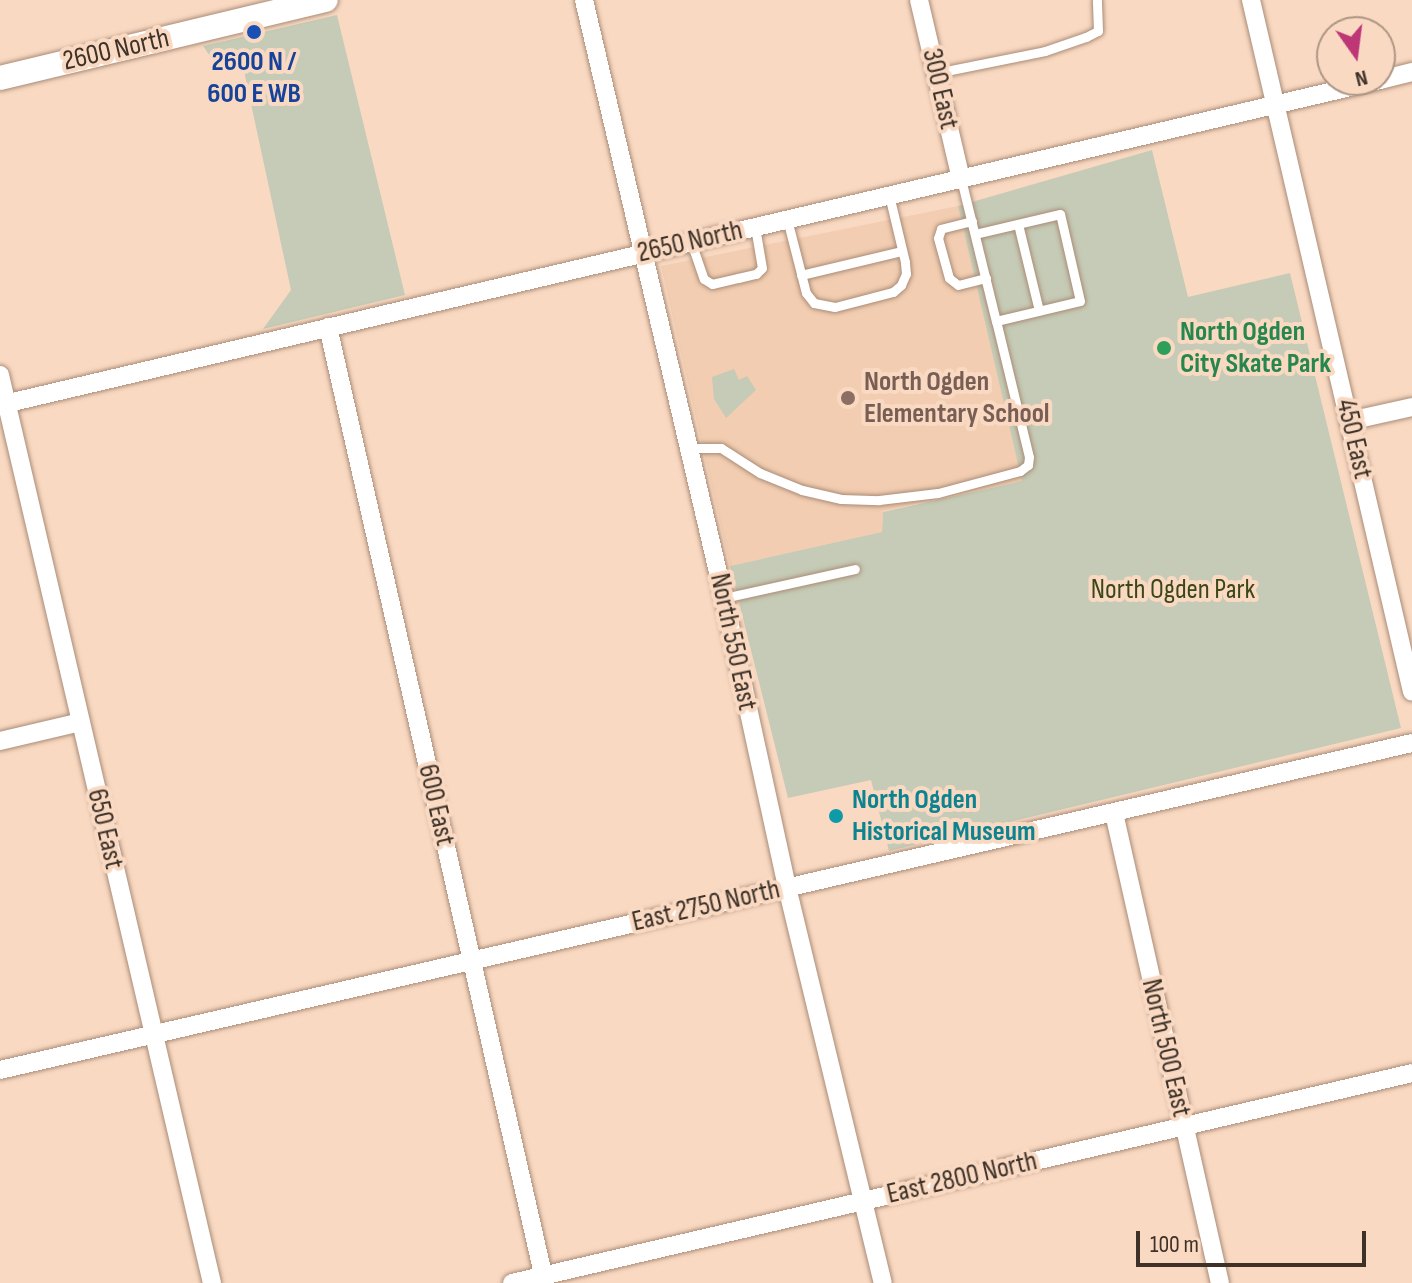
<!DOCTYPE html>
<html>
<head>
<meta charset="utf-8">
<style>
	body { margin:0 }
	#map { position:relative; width:1412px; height:1283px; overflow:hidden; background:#f9d9c2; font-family:"Sofia Sans Condensed",sans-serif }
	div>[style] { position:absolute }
	.built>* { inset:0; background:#f2cdb1 }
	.green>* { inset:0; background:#c5cbb6 }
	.roads { filter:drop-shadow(0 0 2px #aa8c77) drop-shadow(0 0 2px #aa8c77) }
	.lane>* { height:9px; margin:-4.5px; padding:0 4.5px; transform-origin:4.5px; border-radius:4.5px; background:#fff }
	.street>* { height:18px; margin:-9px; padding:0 9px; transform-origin:9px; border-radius:9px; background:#fff }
	.secondary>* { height:24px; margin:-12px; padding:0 12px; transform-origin:12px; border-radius:12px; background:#fff }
	.dots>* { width:22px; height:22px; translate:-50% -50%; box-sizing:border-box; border:4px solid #f9d9c2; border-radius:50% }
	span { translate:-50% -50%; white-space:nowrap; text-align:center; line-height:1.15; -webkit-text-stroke:8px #f9d9c2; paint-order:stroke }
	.street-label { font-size:28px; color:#3d3128 }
	.transit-label { font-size:28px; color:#164399; font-weight:700 }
	.leisure-label { font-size:28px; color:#27864d; font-weight:700 }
	.left { translate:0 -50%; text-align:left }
	.education-label { font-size:28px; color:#785e54; font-weight:700 }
	.park-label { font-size:28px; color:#3c4718 }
	.culture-label { font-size:28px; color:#0d838f; font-weight:700 }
	.north { position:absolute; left:1316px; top:16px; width:80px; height:80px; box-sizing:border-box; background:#f9d9c2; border:2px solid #ae9684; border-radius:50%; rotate:166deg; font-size:22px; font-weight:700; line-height:32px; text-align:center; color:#3d3128 }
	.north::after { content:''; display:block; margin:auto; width:28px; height:36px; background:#bd3777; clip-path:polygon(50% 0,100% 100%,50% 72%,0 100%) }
	.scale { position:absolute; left:1136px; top:1231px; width:230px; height:36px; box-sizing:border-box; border:4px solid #3d3128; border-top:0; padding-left:10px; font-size:24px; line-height:28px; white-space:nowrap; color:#3d3128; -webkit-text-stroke:6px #f9d9c2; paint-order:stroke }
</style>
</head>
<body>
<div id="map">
	<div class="built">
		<div style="clip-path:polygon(958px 206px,1023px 481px,883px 511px,882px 532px,730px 566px,661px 266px)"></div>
	</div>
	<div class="green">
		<div style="clip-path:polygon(337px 15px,405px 295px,263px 329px,291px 290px,244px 71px,214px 62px,203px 46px)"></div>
		<div style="clip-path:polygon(1152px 150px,1188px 297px,1290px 273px,1401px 728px,889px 851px,871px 780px,788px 798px,730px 566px,882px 532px,883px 512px,1022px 481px,958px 206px)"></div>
		<div style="clip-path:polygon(734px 369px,739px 380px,747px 376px,756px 390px,726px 418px,714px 399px,712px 377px)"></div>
	</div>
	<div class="roads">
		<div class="lane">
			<div style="left:936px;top:73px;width:111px;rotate:-11.4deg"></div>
			<div style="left:1045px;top:51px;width:43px;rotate:-18.9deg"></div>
			<div style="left:1086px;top:37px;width:13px;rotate:-27deg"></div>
			<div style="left:1098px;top:31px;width:31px;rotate:-92deg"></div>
			<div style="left:961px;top:179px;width:146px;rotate:76.2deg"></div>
			<div style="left:787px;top:219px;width:76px;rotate:75.6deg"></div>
			<div style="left:806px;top:293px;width:13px;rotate:51deg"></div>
			<div style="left:814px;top:303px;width:21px;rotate:11deg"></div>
			<div style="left:835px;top:307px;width:60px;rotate:-14.5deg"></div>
			<div style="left:893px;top:292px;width:11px;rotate:-41deg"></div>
			<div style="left:901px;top:285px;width:12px;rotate:-66deg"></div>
			<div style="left:906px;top:274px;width:12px;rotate:-95deg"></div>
			<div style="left:905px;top:262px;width:69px;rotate:-103.4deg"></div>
			<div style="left:972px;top:221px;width:32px;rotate:166deg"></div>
			<div style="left:941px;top:229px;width:9px;rotate:108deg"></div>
			<div style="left:938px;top:238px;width:41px;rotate:74.6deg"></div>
			<div style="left:949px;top:278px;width:11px;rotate:38deg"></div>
			<div style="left:958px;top:285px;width:29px;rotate:-14deg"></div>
			<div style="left:1018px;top:224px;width:89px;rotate:76.4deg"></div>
			<div style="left:691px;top:242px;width:39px;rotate:71deg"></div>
			<div style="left:704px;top:279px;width:9px;rotate:32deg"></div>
			<div style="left:712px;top:284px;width:27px;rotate:-13deg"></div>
			<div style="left:738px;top:278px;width:18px;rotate:-13deg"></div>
			<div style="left:756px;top:274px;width:8px;rotate:-45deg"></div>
			<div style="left:762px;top:268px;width:42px;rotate:-99.7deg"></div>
			<div style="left:801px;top:275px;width:104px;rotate:-13.4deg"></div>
			<div style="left:688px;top:448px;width:33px"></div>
			<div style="left:721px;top:448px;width:46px;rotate:32.7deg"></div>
			<div style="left:760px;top:473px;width:45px;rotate:22deg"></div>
			<div style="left:802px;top:490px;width:40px;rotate:13deg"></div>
			<div style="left:841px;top:499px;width:38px;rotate:2deg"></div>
			<div style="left:879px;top:500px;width:59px;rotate:-6.8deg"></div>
			<div style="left:938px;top:493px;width:85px;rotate:-15deg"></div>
			<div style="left:1020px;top:471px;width:10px;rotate:-37deg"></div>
			<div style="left:1028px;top:465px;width:8px;rotate:-83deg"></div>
			<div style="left:1029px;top:457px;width:140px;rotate:-103.6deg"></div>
			<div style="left:996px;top:321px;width:86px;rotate:-13.4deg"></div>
			<div style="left:1080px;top:301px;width:89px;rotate:-102.9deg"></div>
			<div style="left:1060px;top:214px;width:87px;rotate:166.8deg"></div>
			<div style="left:724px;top:598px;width:134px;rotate:-12.5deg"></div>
		</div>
		<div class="street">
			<div style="left:584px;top:0;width:614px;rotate:76.82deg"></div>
			<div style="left:724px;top:598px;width:296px;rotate:77.7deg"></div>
			<div style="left:787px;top:887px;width:407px;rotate:76.4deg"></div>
			<div style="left:919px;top:0;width:184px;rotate:76.8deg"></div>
			<div style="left:1251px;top:0;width:710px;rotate:76.9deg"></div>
			<div style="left:1380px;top:80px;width:33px;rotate:-14deg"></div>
			<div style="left:328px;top:327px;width:980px;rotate:77.21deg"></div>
			<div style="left:0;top:375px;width:932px;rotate:76.86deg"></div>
			<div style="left:0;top:405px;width:1418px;rotate:-13.25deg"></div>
			<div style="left:1349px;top:421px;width:65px;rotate:-12.5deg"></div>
			<div style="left:0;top:741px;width:83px;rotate:-13.2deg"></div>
			<div style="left:1114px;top:813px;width:482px;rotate:77.3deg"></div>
			<div style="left:0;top:1070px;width:1449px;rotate:-13.04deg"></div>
			<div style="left:512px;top:1283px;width:924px;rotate:-13.13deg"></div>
		</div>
		<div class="secondary">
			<div style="left:0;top:78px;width:335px;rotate:-13.5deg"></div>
		</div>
	</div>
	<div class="dots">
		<div style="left:254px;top:32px;background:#1a4fb4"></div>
		<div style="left:1164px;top:348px;background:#2e9e5b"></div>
		<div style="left:848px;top:398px;background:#8d6e63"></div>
		<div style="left:836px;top:816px;background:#0f9aa8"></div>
	</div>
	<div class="street-label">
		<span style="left:116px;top:50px;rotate:-13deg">2600 North</span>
		<span style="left:940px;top:89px;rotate:77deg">300 East</span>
		<span style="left:690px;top:242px;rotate:-13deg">2650 North</span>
		<span style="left:1354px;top:439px;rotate:77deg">450 East</span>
		<span style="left:733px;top:642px;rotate:78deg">North 550 East</span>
		<span style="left:436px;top:805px;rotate:77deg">600 East</span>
		<span style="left:105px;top:829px;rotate:77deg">650 East</span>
		<span style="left:706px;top:906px;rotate:-13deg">East 2750 North</span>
		<span style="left:1166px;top:1048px;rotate:77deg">North 500 East</span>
		<span style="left:962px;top:1178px;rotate:-13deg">East 2800 North</span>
	</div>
	<div class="transit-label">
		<span style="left:254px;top:78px">2600 N /<br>600 E WB</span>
	</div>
	<div class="leisure-label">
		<span class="left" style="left:1180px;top:348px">North Ogden<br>City Skate Park</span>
	</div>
	<div class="education-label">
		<span class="left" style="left:864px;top:398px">North Ogden<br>Elementary School</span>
	</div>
	<div class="park-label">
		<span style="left:1173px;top:590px">North Ogden Park</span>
	</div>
	<div class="culture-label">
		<span class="left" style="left:852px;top:816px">North Ogden<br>Historical Museum</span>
	</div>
	<div class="north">N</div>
	<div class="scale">100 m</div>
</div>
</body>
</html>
